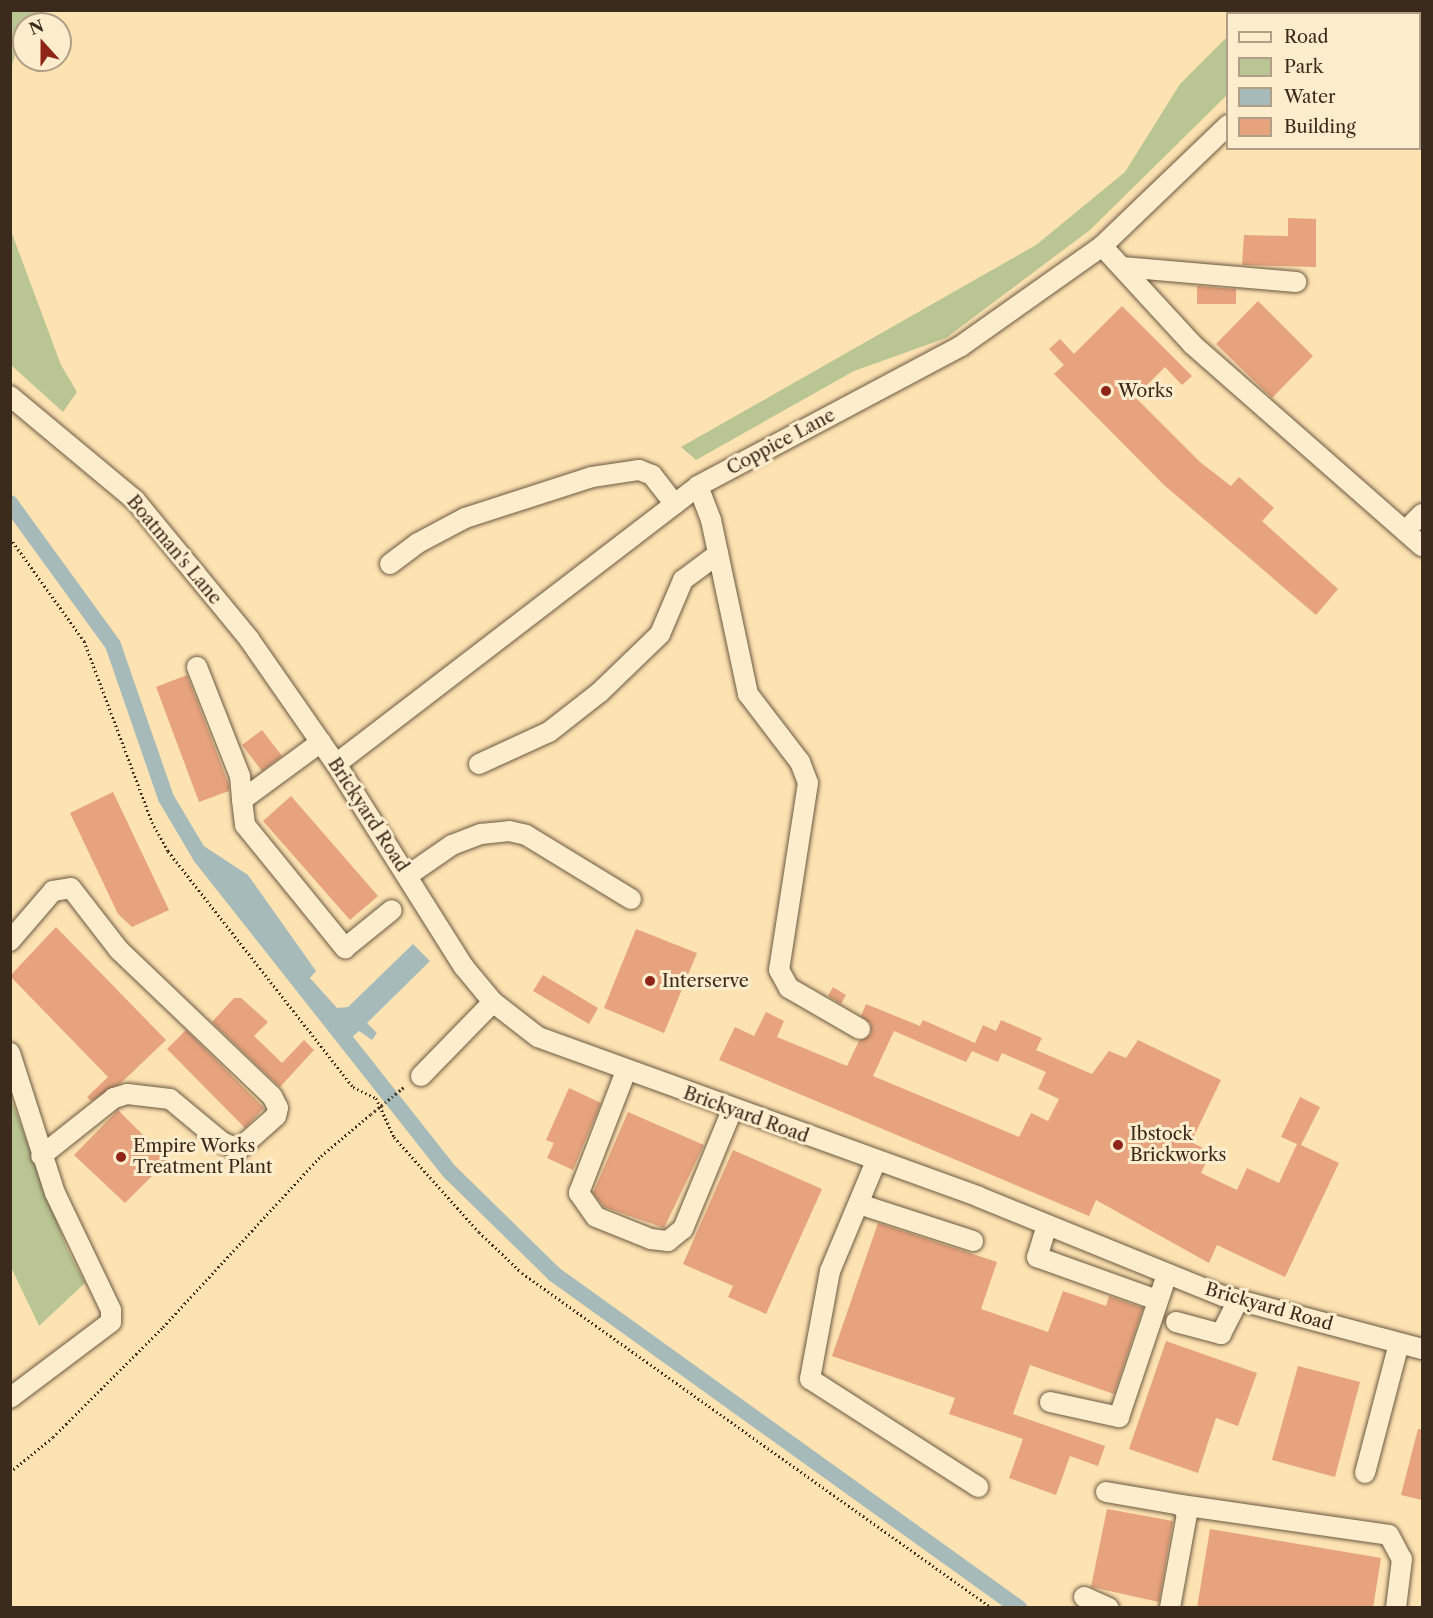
<!DOCTYPE html>
<html>
<head>
<meta charset="utf-8">
<style>
	body { margin:0 }
	#map { position:relative; width:1433px; height:1618px; overflow:hidden; background:#fee3b2; font-family:"Libre Caslon Text",serif }
	div>[style] { position:absolute }
	.green>* { inset:0; background:#b9c592 }
	.water>* { inset:0; background:#a6bbb9 }
	.canal>* { height:16px; margin:-8px; padding:0 8px; transform-origin:8px; border-radius:8px; background:#a6bbb9 }
	.building>* { inset:0; background:#e6a37d }
	.path>* { height:3px; margin-top:-1.5px; transform-origin:0; background:repeating-linear-gradient(90deg,#3a2b1c 0 1.5px,transparent 0 4.5px) }
	.roads { filter:drop-shadow(0 0 2px #6b5942) drop-shadow(0 0 2px #6b5942) }
	.minor>* { height:20px; margin:-10px; padding:0 10px; transform-origin:10px; border-radius:10px; background:#feedcd }
	.path-bridge>* { height:3px; margin-top:-1.5px; transform-origin:0; background:repeating-linear-gradient(90deg,#3a2b1c 0 1.5px,transparent 0 4.5px) }
	.dots>* { width:16px; height:16px; translate:-50% -50%; box-sizing:border-box; border:3px solid #feedcd; border-radius:50% }
	span { translate:-50% -50%; white-space:nowrap; text-align:center; line-height:1.15; -webkit-text-stroke:6px #feedcd; paint-order:stroke }
	.poi-label { font-size:18px; color:#3a2b1c }
	.left { translate:0 -50%; text-align:left }
	.street-label { font-size:18px; color:#3a2b1c }
	.frame { position:absolute; inset:0; border:12px solid #3a2b1c; pointer-events:none }
	.legend { position:absolute; left:1226px; top:12px; width:195px; height:138px; box-sizing:border-box; background:#feedcd; border:2px solid #b09f86; margin:0; padding:8px 10px; list-style:none; font-size:18px; color:#3a2b1c }
	.legend li { display:flex; align-items:center; gap:12px; height:30px }
	.legend b { width:30px; border:2px solid #b09f86 }
	.north { position:absolute; left:12px; top:12px; width:60px; height:60px; box-sizing:border-box; background:#feedcd; border:2px solid #b09f86; border-radius:50%; rotate:339deg; font-size:16px; font-weight:700; line-height:24px; text-align:center; color:#3a2b1c }
	.north::after { content:''; display:block; margin:auto; width:21px; height:27px; background:#8f2418; clip-path:polygon(50% 0,100% 100%,50% 72%,0 100%) }
</style>
</head>
<body>
<div id="map">
	<div class="green">
		<div style="clip-path:polygon(11px 10px,43px 11px,32px 24px,24px 24px,11px 69px)"></div>
		<div style="clip-path:polygon(1227px 37px,1227px 95px,1090px 230px,946px 338px,854px 371px,696px 460px,681px 447px,1036px 245px,1125px 172px,1180px 84px)"></div>
		<div style="clip-path:polygon(11px 231px,61px 365px,77px 392px,63px 412px,11px 365px)"></div>
		<div style="clip-path:polygon(10px 1096px,67px 1248px,85px 1283px,39px 1326px,11px 1267px)"></div>
	</div>
	<div class="water">
		<div style="clip-path:polygon(187px 835px,248px 875px,316px 971px,310px 978px,337px 1008px,348px 1007px,413px 944px,430px 961px,367px 1023px,377px 1033px,372px 1040px,359px 1031px,345px 1043px)"></div>
	</div>
	<div class="canal">
		<div style="left:10px;top:503px;width:175px;rotate:54deg"></div>
		<div style="left:113px;top:645px;width:162px;rotate:70.9deg"></div>
		<div style="left:166px;top:798px;width:69px;rotate:59.3deg"></div>
		<div style="left:201px;top:857px;width:402px;rotate:51.7deg"></div>
		<div style="left:450px;top:1172px;width:146px;rotate:44.4deg"></div>
		<div style="left:554px;top:1274px;width:573px;rotate:35.69deg"></div>
	</div>
	<div class="building">
		<div style="clip-path:polygon(1288px 218px,1316px 219px,1316px 267px,1242px 265px,1244px 235px,1288px 236px)"></div>
		<div style="clip-path:polygon(1197px 286px,1236px 289px,1236px 304px,1197px 304px)"></div>
		<div style="clip-path:polygon(1258px 301px,1313px 356px,1272px 398px,1216px 344px)"></div>
		<div style="clip-path:polygon(1122px 306px,1192px 376px,1182px 385px,1165px 367px,1135px 397px,1200px 462px,1231px 486px,1239px 477px,1274px 508px,1262px 521px,1338px 589px,1316px 615px,1164px 485px,1054px 374px,1064px 365px,1049px 349px,1060px 339px,1074px 354px)"></div>
		<div style="clip-path:polygon(187px 675px,229px 785px,229px 791px,199px 802px,156px 687px)"></div>
		<div style="clip-path:polygon(262px 730px,282px 756px,262px 771px,242px 745px)"></div>
		<div style="clip-path:polygon(113px 792px,169px 910px,132px 927px,118px 914px,70px 813px)"></div>
		<div style="clip-path:polygon(291px 796px,378px 896px,350px 920px,263px 821px)"></div>
		<div style="clip-path:polygon(56px 927px,166px 1040px,121px 1083px,91px 1101px,87px 1097px,108px 1077px,10px 976px)"></div>
		<div style="clip-path:polygon(636px 929px,697px 953px,664px 1033px,604px 1008px)"></div>
		<div style="clip-path:polygon(543px 975px,598px 1008px,589px 1024px,533px 991px)"></div>
		<div style="clip-path:polygon(833px 987px,846px 995px,841px 1004px,828px 996px)"></div>
		<div style="clip-path:polygon(234px 998px,241px 998px,268px 1022px,254px 1036px,282px 1063px,304px 1040px,314px 1050px,280px 1087px,212px 1022px)"></div>
		<div style="clip-path:polygon(evenodd,866px 1004px,920px 1026px,923px 1020px,975px 1043px,983px 1025px,996px 1031px,1001px 1020px,1042px 1038px,1036px 1050px,1092px 1074px,1109px 1051px,1126px 1058px,1138px 1040px,1221px 1080px,1191px 1142px,1211px 1152px,1201px 1173px,1237px 1190px,1247px 1168px,1279px 1183px,1297px 1144px,1281px 1137px,1300px 1097px,1320px 1107px,1301px 1145px,1339px 1163px,1285px 1277px,1217px 1245px,1209px 1263px,1096px 1200px,1089px 1216px,719px 1060px,735px 1027px,754px 1036px,766px 1012px,784px 1021px,777px 1037px,847px 1066px,859px 1041px,871px 1034px,871px 1024px,861px 1016px,866px 1004px,894px 1031px,966px 1062px,972px 1051px,998px 1062px,1002px 1053px,1046px 1072px,1038px 1089px,1059px 1099px,1048px 1121px,1031px 1113px,1019px 1137px,873px 1076px,894px 1031px)"></div>
		<div style="clip-path:polygon(186px 1030px,264px 1108px,245px 1128px,167px 1049px)"></div>
		<div style="clip-path:polygon(569px 1088px,601px 1103px,573px 1170px,547px 1158px,554px 1143px,546px 1140px)"></div>
		<div style="clip-path:polygon(118px 1110px,168px 1160px,125px 1203px,74px 1155px)"></div>
		<div style="clip-path:polygon(628px 1112px,704px 1145px,664px 1228px,604px 1207px,593px 1193px)"></div>
		<div style="clip-path:polygon(733px 1150px,822px 1189px,766px 1314px,728px 1297px,733px 1286px,683px 1264px)"></div>
		<div style="clip-path:polygon(878px 1223px,997px 1262px,981px 1309px,1048px 1332px,1063px 1291px,1106px 1306px,1109px 1296px,1143px 1308px,1114px 1394px,1030px 1365px,1013px 1414px,1105px 1446px,1098px 1466px,1070px 1456px,1056px 1495px,1009px 1478px,1023px 1439px,949px 1414px,955px 1398px,832px 1356px)"></div>
		<div style="clip-path:polygon(1166px 1341px,1257px 1373px,1238px 1426px,1216px 1418px,1198px 1473px,1129px 1449px)"></div>
		<div style="clip-path:polygon(1298px 1366px,1360px 1382px,1335px 1477px,1272px 1460px)"></div>
		<div style="clip-path:polygon(1418px 1429px,1422px 1429px,1422px 1500px,1401px 1495px)"></div>
		<div style="clip-path:polygon(1107px 1509px,1173px 1521px,1159px 1602px,1091px 1587px)"></div>
		<div style="clip-path:polygon(1210px 1529px,1381px 1558px,1373px 1608px,1197px 1608px)"></div>
	</div>
	<div class="path">
		<div style="left:10px;top:538px;width:127px;rotate:54.3deg"></div>
		<div style="left:84px;top:641px;width:193px;rotate:69.4deg"></div>
		<div style="left:152px;top:822px;width:33px;rotate:61deg"></div>
		<div style="left:168px;top:851px;width:300px;rotate:51.9deg"></div>
		<div style="left:353px;top:1087px;width:25px;rotate:26deg"></div>
		<div style="left:376px;top:1098px;width:43px;rotate:65.2deg"></div>
		<div style="left:394px;top:1137px;width:127px;rotate:48.2deg"></div>
		<div style="left:479px;top:1232px;width:59px;rotate:43.6deg"></div>
		<div style="left:522px;top:1273px;width:577px;rotate:35.48deg"></div>
		<div style="left:10px;top:1472px;width:55px;rotate:-39.1deg"></div>
		<div style="left:53px;top:1437px;width:156px;rotate:-45deg"></div>
		<div style="left:163px;top:1327px;width:233px;rotate:-47.3deg"></div>
		<div style="left:321px;top:1156px;width:65px;rotate:-40deg"></div>
	</div>
	<div class="roads">
		<div class="minor">
			<div style="left:1342px;top:14px;width:5px;rotate:-53deg"></div>
			<div style="left:1102px;top:246px;width:134px;rotate:47.4deg"></div>
			<div style="left:1193px;top:345px;width:305px;rotate:41.3deg"></div>
			<div style="left:1122px;top:267px;width:175px;rotate:4.9deg"></div>
			<div style="left:10px;top:396px;width:163px;rotate:39.8deg"></div>
			<div style="left:135px;top:500px;width:180px;rotate:50.6deg"></div>
			<div style="left:249px;top:639px;width:152px;rotate:55.2deg"></div>
			<div style="left:336px;top:764px;width:240px;rotate:57.8deg"></div>
			<div style="left:464px;top:967px;width:45px;rotate:50.4deg"></div>
			<div style="left:493px;top:1002px;width:57px;rotate:37.9deg"></div>
			<div style="left:538px;top:1037px;width:469px;rotate:19.9deg"></div>
			<div style="left:979px;top:1197px;width:263px;rotate:22.1deg"></div>
			<div style="left:1223px;top:1296px;width:206px;rotate:14.9deg"></div>
			<div style="left:698px;top:486px;width:36px;rotate:69deg"></div>
			<div style="left:711px;top:520px;width:178px;rotate:78deg"></div>
			<div style="left:748px;top:694px;width:86px;rotate:52.6deg"></div>
			<div style="left:800px;top:762px;width:22px;rotate:69deg"></div>
			<div style="left:808px;top:783px;width:189px;rotate:98.8deg"></div>
			<div style="left:779px;top:970px;width:21px;rotate:61deg"></div>
			<div style="left:789px;top:988px;width:82px;rotate:30deg"></div>
			<div style="left:1405px;top:531px;width:24px;rotate:-45deg"></div>
			<div style="left:390px;top:564px;width:35px;rotate:-37deg"></div>
			<div style="left:418px;top:543px;width:53px;rotate:-28deg"></div>
			<div style="left:465px;top:518px;width:133px;rotate:-17.9deg"></div>
			<div style="left:592px;top:477px;width:48px;rotate:-8.5deg"></div>
			<div style="left:639px;top:470px;width:14px;rotate:21deg"></div>
			<div style="left:652px;top:475px;width:37px;rotate:52deg"></div>
			<div style="left:197px;top:667px;width:117px;rotate:68.5deg"></div>
			<div style="left:240px;top:776px;width:24px;rotate:85deg"></div>
			<div style="left:321px;top:742px;width:98px;rotate:143.7deg"></div>
			<div style="left:242px;top:800px;width:25px;rotate:83deg"></div>
			<div style="left:245px;top:825px;width:159px;rotate:50.9deg"></div>
			<div style="left:345px;top:948px;width:60px;rotate:-39deg"></div>
			<div style="left:336px;top:764px;width:456px;rotate:-37.5deg"></div>
			<div style="left:698px;top:486px;width:298px;rotate:-28deg"></div>
			<div style="left:961px;top:346px;width:173px;rotate:-35.3deg"></div>
			<div style="left:1102px;top:246px;width:175px;rotate:-43.8deg"></div>
			<div style="left:479px;top:764px;width:77px;rotate:-24.6deg"></div>
			<div style="left:549px;top:732px;width:63px;rotate:-38deg"></div>
			<div style="left:599px;top:693px;width:85px;rotate:-44deg"></div>
			<div style="left:660px;top:634px;width:59px;rotate:-66.9deg"></div>
			<div style="left:683px;top:580px;width:44px;rotate:-36.6deg"></div>
			<div style="left:407px;top:876px;width:55px;rotate:-34.6deg"></div>
			<div style="left:452px;top:845px;width:31px;rotate:-21deg"></div>
			<div style="left:481px;top:834px;width:28px;rotate:-6deg"></div>
			<div style="left:509px;top:831px;width:17px;rotate:13deg"></div>
			<div style="left:526px;top:835px;width:123px;rotate:31.4deg"></div>
			<div style="left:10px;top:941px;width:66px;rotate:-49.3deg"></div>
			<div style="left:53px;top:891px;width:18px;rotate:-9deg"></div>
			<div style="left:71px;top:888px;width:78px;rotate:52.3deg"></div>
			<div style="left:119px;top:950px;width:211px;rotate:43.7deg"></div>
			<div style="left:272px;top:1096px;width:13px;rotate:63deg"></div>
			<div style="left:278px;top:1108px;width:8px;rotate:104deg"></div>
			<div style="left:276px;top:1116px;width:50px;rotate:138.3deg"></div>
			<div style="left:239px;top:1149px;width:17px;rotate:-159deg"></div>
			<div style="left:223px;top:1143px;width:69px;rotate:-140.3deg"></div>
			<div style="left:170px;top:1099px;width:43px;rotate:-173.4deg"></div>
			<div style="left:127px;top:1094px;width:14px;rotate:163deg"></div>
			<div style="left:114px;top:1098px;width:93px;rotate:141.5deg"></div>
			<div style="left:10px;top:1053px;width:147px;rotate:72.2deg"></div>
			<div style="left:55px;top:1193px;width:130px;rotate:64.4deg"></div>
			<div style="left:111px;top:1310px;width:12px;rotate:90deg"></div>
			<div style="left:111px;top:1322px;width:126px;rotate:143deg"></div>
			<div style="left:626px;top:1071px;width:131px;rotate:111.1deg"></div>
			<div style="left:579px;top:1193px;width:29px;rotate:55deg"></div>
			<div style="left:596px;top:1217px;width:59px;rotate:21.8deg"></div>
			<div style="left:651px;top:1239px;width:17px;rotate:7deg"></div>
			<div style="left:668px;top:1241px;width:19px;rotate:-39deg"></div>
			<div style="left:683px;top:1229px;width:129px;rotate:-67.6deg"></div>
			<div style="left:421px;top:1076px;width:103px;rotate:-45.8deg"></div>
			<div style="left:876px;top:1161px;width:119px;rotate:112.7deg"></div>
			<div style="left:830px;top:1271px;width:110px;rotate:100.5deg"></div>
			<div style="left:810px;top:1379px;width:200px;rotate:32.7deg"></div>
			<div style="left:859px;top:1204px;width:120px;rotate:18deg"></div>
			<div style="left:1047px;top:1225px;width:34px;rotate:107deg"></div>
			<div style="left:1037px;top:1257px;width:127px;rotate:19.7deg"></div>
			<div style="left:1176px;top:1322px;width:47px;rotate:14.9deg"></div>
			<div style="left:1221px;top:1334px;width:38px;rotate:-63deg"></div>
			<div style="left:1050px;top:1402px;width:71px;rotate:12.3deg"></div>
			<div style="left:1119px;top:1417px;width:151px;rotate:-71.4deg"></div>
			<div style="left:1365px;top:1473px;width:134px;rotate:-75.3deg"></div>
			<div style="left:1106px;top:1492px;width:76px;rotate:9.8deg"></div>
			<div style="left:1181px;top:1505px;width:11px;rotate:56deg"></div>
			<div style="left:1187px;top:1514px;width:96px;rotate:100.3deg"></div>
			<div style="left:1181px;top:1505px;width:210px;rotate:8.2deg"></div>
			<div style="left:1389px;top:1535px;width:27px;rotate:62deg"></div>
			<div style="left:1402px;top:1559px;width:49px;rotate:97deg"></div>
			<div style="left:1084px;top:1597px;width:27px;rotate:24deg"></div>
		</div>
	</div>
	<div class="path-bridge">
		<div style="left:371px;top:1114px;width:43px;rotate:-39.3deg"></div>
	</div>
	<div class="dots">
		<div style="left:1106px;top:391px;background:#8f2418"></div>
		<div style="left:650px;top:981px;background:#8f2418"></div>
		<div style="left:1118px;top:1145px;background:#8f2418"></div>
		<div style="left:121px;top:1157px;background:#8f2418"></div>
	</div>
	<div class="poi-label">
		<span class="left" style="left:1118px;top:391px">Works</span>
		<span class="left" style="left:662px;top:981px">Interserve</span>
		<span class="left" style="left:1130px;top:1145px">Ibstock<br>Brickworks</span>
		<span class="left" style="left:133px;top:1157px">Empire Works<br>Treatment Plant</span>
	</div>
	<div class="street-label">
		<span style="left:781px;top:442px;rotate:-28deg">Coppice Lane</span>
		<span style="left:174px;top:550px;rotate:50deg">Boatman's Lane</span>
		<span style="left:368px;top:815px;rotate:57deg">Brickyard Road</span>
		<span style="left:746px;top:1115px;rotate:20deg">Brickyard Road</span>
		<span style="left:1269px;top:1307px;rotate:16deg">Brickyard Road</span>
	</div>
	<div class="frame"></div>
	<ul class="legend">
	<li><b style="height:8px;background:#feedcd"></b>Road</li>
	<li><b style="height:16px;background:#b9c592"></b>Park</li>
	<li><b style="height:16px;background:#a6bbb9"></b>Water</li>
	<li><b style="height:16px;background:#e6a37d"></b>Building</li>
	</ul>
	<div class="north">N</div>
</div>
</body>
</html>
